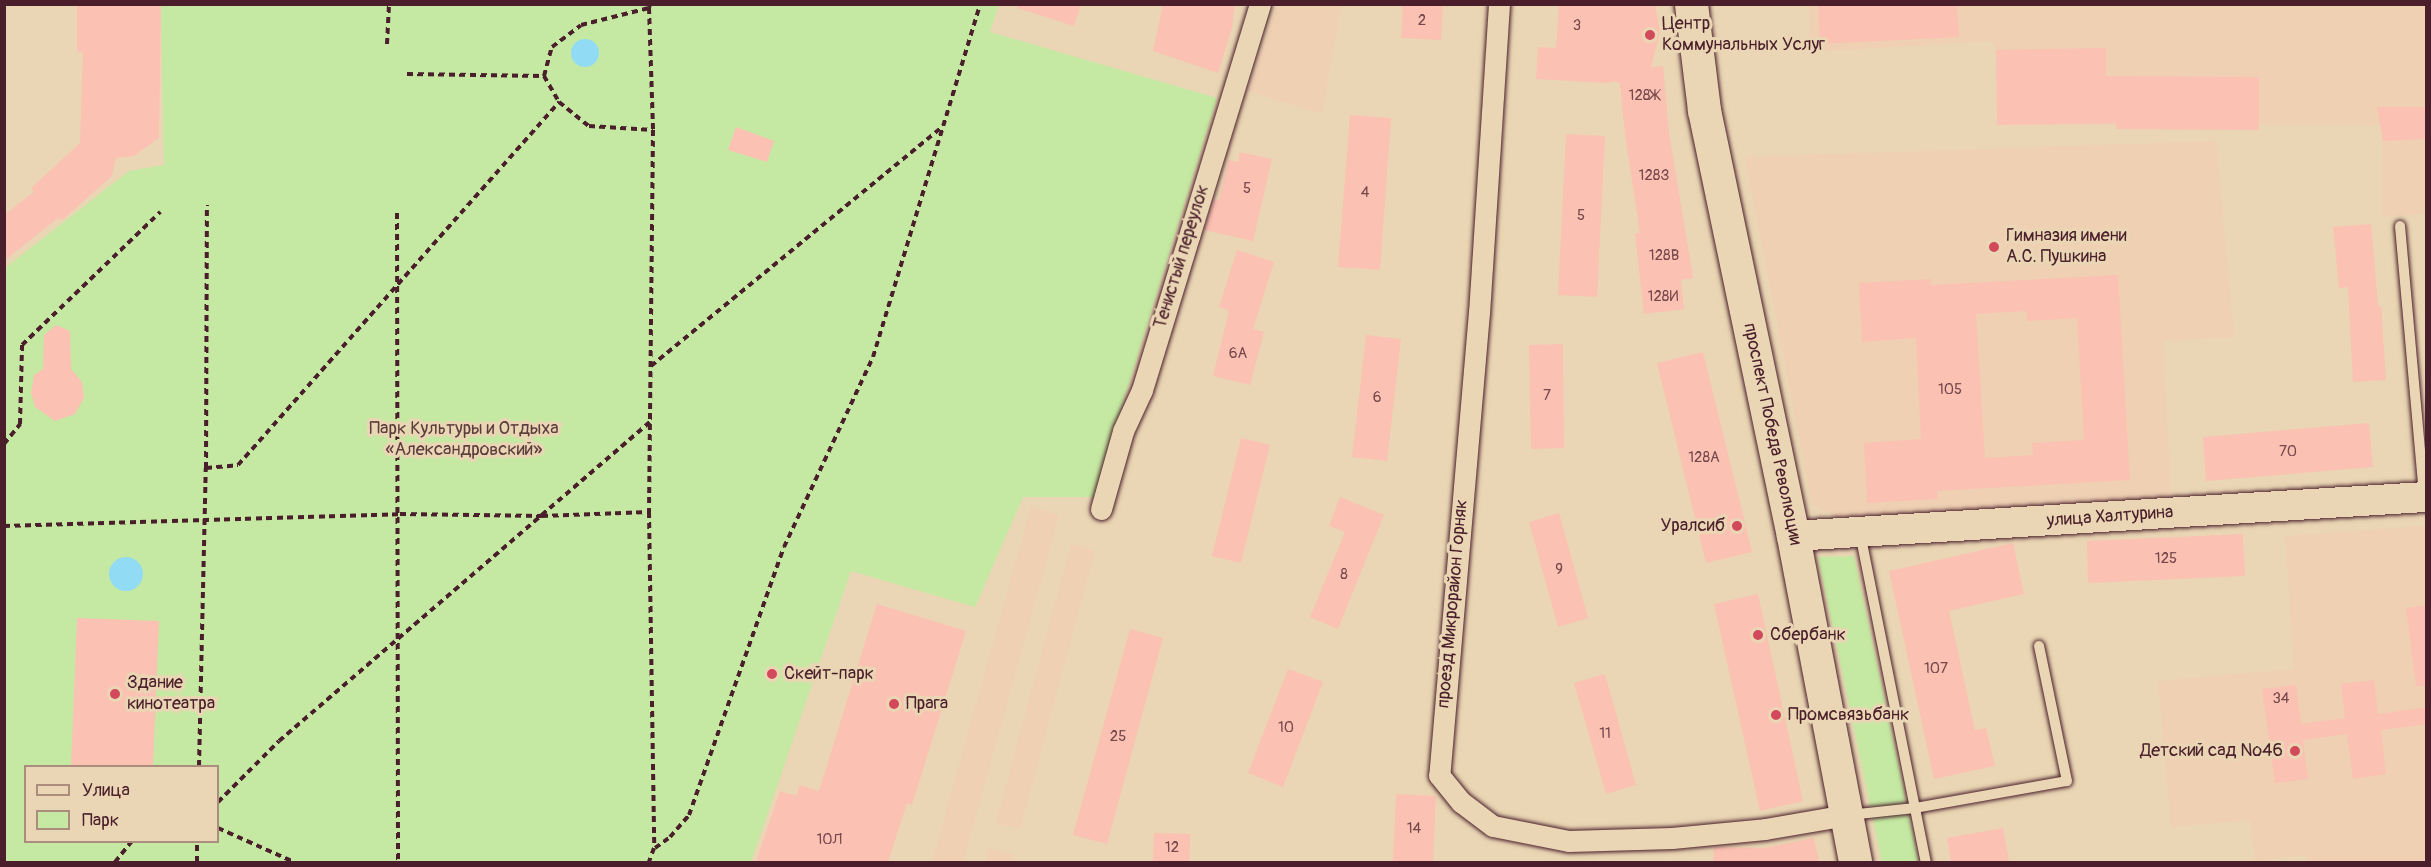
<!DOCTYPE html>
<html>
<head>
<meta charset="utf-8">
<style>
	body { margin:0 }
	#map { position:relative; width:2431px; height:867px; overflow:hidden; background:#ead6b4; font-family:Pangolin,sans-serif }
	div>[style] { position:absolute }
	.built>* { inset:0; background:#efd0b3 }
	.green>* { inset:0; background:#c5e9a2 }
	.water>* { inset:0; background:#92dbf4 }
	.round { border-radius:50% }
	.building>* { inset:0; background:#fbc1b2 }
	.path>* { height:4px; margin-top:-2px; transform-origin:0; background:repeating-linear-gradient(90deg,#4a1f2b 0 6px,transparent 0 10.5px) }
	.roads { filter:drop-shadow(0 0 2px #4a1f2b) drop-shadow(0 0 2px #4a1f2b) }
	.lane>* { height:10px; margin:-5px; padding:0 5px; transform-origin:5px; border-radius:5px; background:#ead6b4 }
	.street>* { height:21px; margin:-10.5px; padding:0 10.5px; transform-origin:10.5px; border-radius:10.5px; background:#ead6b4 }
	.secondary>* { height:30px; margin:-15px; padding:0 15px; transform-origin:15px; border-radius:15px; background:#ead6b4 }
	.primary>* { height:33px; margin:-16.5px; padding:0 16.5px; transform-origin:16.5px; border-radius:16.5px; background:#ead6b4 }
	.dots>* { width:16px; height:16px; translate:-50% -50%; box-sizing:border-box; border:3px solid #ead6b4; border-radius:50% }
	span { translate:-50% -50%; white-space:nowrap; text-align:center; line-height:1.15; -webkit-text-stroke:6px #ead6b4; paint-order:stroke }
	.number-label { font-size:15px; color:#76484d }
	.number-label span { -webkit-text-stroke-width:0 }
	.poi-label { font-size:18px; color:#4a1f2b }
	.left { translate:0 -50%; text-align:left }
	.right { translate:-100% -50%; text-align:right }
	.street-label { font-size:18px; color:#4a1f2b }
	.park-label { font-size:18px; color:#5c3d3d }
	.frame { position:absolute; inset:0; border:6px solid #4a1f2b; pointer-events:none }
	.legend { position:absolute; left:24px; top:765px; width:195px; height:78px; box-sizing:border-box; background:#ead6b4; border:2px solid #aa8d7d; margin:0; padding:8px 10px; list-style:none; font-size:18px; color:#4a1f2b }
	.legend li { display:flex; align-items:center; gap:12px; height:30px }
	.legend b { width:30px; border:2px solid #aa8d7d }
</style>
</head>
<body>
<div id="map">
	<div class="built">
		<div style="clip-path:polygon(1277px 5px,1341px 5px,1322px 114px,1247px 91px)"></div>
		<div style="clip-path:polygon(1809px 5px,2426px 5px,2426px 214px,2383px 217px,2382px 125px,1997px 125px,1996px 50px,1992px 41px,1811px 52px)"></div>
		<div style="clip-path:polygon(2216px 141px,2234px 337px,2163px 341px,2171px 497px,1849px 523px,1812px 504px,1745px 157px)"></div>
		<div style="clip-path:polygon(1031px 507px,1059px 515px,963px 862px,932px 862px)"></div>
		<div style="clip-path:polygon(2426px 526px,2426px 862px,2307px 862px,2306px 855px,2255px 861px,2250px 820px,2171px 827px,2158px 681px,2294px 669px,2285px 536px)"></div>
		<div style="clip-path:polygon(1071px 544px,1095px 550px,1020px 829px,996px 823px)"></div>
		<div style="clip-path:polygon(989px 848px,1014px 855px,1012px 862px,985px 862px)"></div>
	</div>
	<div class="green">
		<div style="clip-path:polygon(evenodd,161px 5px,999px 5px,990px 32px,1217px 98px,1094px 497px,1023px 497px,975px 607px,851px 571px,751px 862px,5px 862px,5px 268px,129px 171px,164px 165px,161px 5px,26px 766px,218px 766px,218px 842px,26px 842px,26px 766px)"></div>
		<div style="clip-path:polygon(1854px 556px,1919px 862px,1882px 862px,1818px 557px)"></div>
	</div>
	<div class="water">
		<div class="round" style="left:571px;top:39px;width:28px;height:28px"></div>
		<div class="round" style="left:109px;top:557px;width:34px;height:34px"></div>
	</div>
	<div class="building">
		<div style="clip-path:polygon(77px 4px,161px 4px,159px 138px,134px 156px,116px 158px,112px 176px,62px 220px,58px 218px,4px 261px,4px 215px,34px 192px,31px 188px,80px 143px,83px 53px,77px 51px)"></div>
		<div style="clip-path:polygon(1017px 4px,1081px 4px,1074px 26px,1017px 8px)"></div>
		<div style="clip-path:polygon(1163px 4px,1235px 4px,1232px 28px,1218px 73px,1153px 51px)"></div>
		<div style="clip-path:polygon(1403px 4px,1443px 4px,1441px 40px,1401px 38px)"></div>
		<div style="clip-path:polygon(1559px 4px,1655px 4px,1660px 32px,1651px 67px,1663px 66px,1669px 133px,1693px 278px,1681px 280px,1684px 309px,1644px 314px,1635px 234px,1640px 233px,1625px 135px,1620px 84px,1616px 81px,1607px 83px,1536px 79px,1538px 47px,1556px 48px)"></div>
		<div style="clip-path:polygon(1818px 4px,1957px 4px,1959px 37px,1820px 44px)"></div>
		<div style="clip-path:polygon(2106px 48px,2106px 76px,2259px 77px,2259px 130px,2116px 129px,2116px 123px,1997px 125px,1996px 50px)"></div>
		<div style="clip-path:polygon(2377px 107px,2427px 107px,2427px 139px,2383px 141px)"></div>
		<div style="clip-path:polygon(1350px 115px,1391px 118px,1380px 270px,1338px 267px)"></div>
		<div style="clip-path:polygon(736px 127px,774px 141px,767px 162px,728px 150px)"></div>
		<div style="clip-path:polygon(1566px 134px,1605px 136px,1597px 297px,1558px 295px)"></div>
		<div style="clip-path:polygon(1240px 152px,1272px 159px,1253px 241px,1204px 230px,1214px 199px,1219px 200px,1229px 160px,1238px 162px)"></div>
		<div style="clip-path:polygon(2371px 224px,2378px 306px,2381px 306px,2386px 380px,2353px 382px,2348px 287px,2339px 288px,2333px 227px)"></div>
		<div style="clip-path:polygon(1237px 250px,1274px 262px,1253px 329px,1264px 332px,1250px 385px,1213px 376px,1229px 311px,1219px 307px)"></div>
		<div style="clip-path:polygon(evenodd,2118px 275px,2130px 480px,1937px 491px,1938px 499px,1867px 503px,1864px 443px,1921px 439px,1916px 338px,1862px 342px,1859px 283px,1931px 279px,1931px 285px,2118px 275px,2026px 311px,2027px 321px,2077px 318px,2084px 440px,2032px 443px,2033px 455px,1985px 458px,1976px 314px,2026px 311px)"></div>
		<div style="clip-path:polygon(56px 325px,70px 331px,71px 369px,82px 382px,84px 398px,75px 414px,55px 421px,35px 407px,31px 393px,34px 375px,43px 369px,44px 335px)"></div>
		<div style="clip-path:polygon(1366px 335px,1401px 339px,1387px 461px,1352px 457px)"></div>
		<div style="clip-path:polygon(1563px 344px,1564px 448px,1531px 449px,1529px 345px)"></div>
		<div style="clip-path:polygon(1703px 352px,1752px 552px,1706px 563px,1657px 363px)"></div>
		<div style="clip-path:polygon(2369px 423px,2373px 467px,2206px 481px,2203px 437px)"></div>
		<div style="clip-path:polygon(1241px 438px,1270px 445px,1241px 563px,1212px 556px)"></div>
		<div style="clip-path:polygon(1340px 497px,1384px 515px,1338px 629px,1310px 617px,1345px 532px,1329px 526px)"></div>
		<div style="clip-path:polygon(1559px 513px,1588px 618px,1558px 627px,1529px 522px)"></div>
		<div style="clip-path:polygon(2243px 534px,2245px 576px,2088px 583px,2087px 541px)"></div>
		<div style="clip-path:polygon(2013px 543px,2024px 594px,1949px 611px,1975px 730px,1986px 728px,1995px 766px,1934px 779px,1889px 571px)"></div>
		<div style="clip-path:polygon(1758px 594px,1803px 801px,1760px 811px,1714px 604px)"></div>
		<div style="clip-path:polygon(877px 604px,966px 631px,912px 805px,907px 803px,888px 862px,756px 862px,780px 791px,796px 796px,800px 785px,819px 791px)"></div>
		<div style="clip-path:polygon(2427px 605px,2427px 686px,2416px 686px,2406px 608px)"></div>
		<div style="clip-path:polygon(77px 618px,159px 621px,153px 766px,71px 766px)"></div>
		<div style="clip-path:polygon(1130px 629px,1163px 638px,1107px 844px,1073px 835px)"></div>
		<div style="clip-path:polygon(1288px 669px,1323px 682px,1283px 787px,1248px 773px)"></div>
		<div style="clip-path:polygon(1605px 674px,1636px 785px,1606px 794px,1574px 683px)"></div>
		<div style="clip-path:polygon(2374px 680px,2378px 714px,2427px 707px,2427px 724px,2381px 730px,2386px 774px,2353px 779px,2347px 734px,2303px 740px,2308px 779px,2275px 783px,2262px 689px,2296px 685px,2301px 724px,2345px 718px,2341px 684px)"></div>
		<div style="clip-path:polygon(1396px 794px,1436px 796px,1433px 862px,1393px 862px)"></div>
		<div style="clip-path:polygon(2003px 828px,2009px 861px,1951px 862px,1947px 838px)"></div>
		<div style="clip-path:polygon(1154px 833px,1190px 834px,1189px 862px,1153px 862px)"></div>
		<div style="clip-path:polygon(1814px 838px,1819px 862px,1713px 862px,1714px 847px,1764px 848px)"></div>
	</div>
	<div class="path">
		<div style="left:649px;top:8px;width:122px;rotate:88.1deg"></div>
		<div style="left:387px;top:44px;width:40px;rotate:-87.1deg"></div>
		<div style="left:407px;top:74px;width:137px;rotate:0.8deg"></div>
		<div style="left:544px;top:76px;width:30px;rotate:60deg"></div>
		<div style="left:559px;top:102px;width:38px;rotate:39deg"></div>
		<div style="left:589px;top:126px;width:64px;rotate:3.6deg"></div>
		<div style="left:653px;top:130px;width:382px;rotate:90.6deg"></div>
		<div style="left:649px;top:512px;width:336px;rotate:89.1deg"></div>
		<div style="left:654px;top:848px;width:15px;rotate:110deg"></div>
		<div style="left:544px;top:76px;width:30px;rotate:-75deg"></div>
		<div style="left:552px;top:47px;width:36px;rotate:-37deg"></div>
		<div style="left:581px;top:25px;width:70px;rotate:-14deg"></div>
		<div style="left:649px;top:8px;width:4px;rotate:-76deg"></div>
		<div style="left:397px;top:213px;width:649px;rotate:89.91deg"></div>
		<div style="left:651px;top:366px;width:377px;rotate:-39.4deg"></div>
		<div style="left:4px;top:444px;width:26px;rotate:-51deg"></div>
		<div style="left:20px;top:424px;width:79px;rotate:-88.5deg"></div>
		<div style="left:22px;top:345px;width:192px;rotate:-43.9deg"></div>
		<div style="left:206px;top:468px;width:32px;rotate:-5deg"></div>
		<div style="left:238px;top:465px;width:485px;rotate:-48.5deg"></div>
		<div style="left:4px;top:526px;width:396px;rotate:-1.7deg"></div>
		<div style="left:400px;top:514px;width:142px;rotate:0.8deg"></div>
		<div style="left:542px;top:516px;width:107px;rotate:-2.1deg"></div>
		<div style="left:199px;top:766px;width:298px;rotate:-88.7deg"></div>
		<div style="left:206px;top:468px;width:263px;rotate:-89.8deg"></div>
		<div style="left:218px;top:802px;width:86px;rotate:-45deg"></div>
		<div style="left:279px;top:741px;width:489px;rotate:-40.7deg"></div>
		<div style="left:218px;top:828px;width:83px;rotate:24.1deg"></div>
		<div style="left:655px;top:848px;width:19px;rotate:-36deg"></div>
		<div style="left:670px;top:837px;width:29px;rotate:-49deg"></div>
		<div style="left:689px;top:815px;width:284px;rotate:-70.5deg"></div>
		<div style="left:784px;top:547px;width:210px;rotate:-64.9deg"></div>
		<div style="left:873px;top:357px;width:369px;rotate:-73.1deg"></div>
		<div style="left:115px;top:862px;width:26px;rotate:-51deg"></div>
		<div style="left:197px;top:862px;width:20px;rotate:-90deg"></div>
	</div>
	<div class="roads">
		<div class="lane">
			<div style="left:2400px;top:226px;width:269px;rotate:84.9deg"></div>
			<div style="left:1860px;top:533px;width:336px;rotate:78.7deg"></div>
			<div style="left:1849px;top:815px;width:66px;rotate:-6.1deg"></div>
			<div style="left:1915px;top:808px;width:154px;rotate:-10.1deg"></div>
			<div style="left:2067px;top:781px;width:138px;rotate:-101.7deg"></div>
		</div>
		<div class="street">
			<div style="left:1499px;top:4px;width:309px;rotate:93.7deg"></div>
			<div style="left:1479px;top:312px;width:465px;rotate:94.9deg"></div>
			<div style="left:1439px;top:775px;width:35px;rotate:51deg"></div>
			<div style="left:1461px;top:802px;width:40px;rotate:37deg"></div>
			<div style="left:1493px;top:826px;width:77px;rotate:11.2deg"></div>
			<div style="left:1569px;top:841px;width:103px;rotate:-1.7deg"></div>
			<div style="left:1672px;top:838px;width:93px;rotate:-5.5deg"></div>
			<div style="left:1765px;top:829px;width:82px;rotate:-9.8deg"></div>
			<div style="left:1101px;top:509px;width:81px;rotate:-74.2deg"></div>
			<div style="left:1123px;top:431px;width:45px;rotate:-65.1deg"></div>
			<div style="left:1142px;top:390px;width:404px;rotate:-73deg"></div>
		</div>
		<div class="secondary">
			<div style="left:1793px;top:536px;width:634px;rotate:-3.53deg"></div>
		</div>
		<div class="primary">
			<div style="left:1691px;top:4px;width:107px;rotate:83deg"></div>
			<div style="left:1704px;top:110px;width:435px;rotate:78.2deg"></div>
			<div style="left:1793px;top:536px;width:332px;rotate:79.2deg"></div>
		</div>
	</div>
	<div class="dots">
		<div style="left:1650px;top:35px;background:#d1495b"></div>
		<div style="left:1994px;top:247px;background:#d1495b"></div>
		<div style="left:1737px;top:526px;background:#d1495b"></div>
		<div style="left:1758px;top:635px;background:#d1495b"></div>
		<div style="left:772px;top:674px;background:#d1495b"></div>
		<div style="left:115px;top:694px;background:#d1495b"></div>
		<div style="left:894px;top:704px;background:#d1495b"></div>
		<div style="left:1776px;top:715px;background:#d1495b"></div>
		<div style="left:2295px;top:751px;background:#d1495b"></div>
	</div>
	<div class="number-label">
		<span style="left:1422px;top:21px">2</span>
		<span style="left:1577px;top:26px">3</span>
		<span style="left:1644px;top:96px">128Ж</span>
		<span style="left:1654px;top:176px">128З</span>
		<span style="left:1247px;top:189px">5</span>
		<span style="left:1365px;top:193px">4</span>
		<span style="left:1581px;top:216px">5</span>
		<span style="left:1664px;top:256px">128В</span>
		<span style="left:1663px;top:297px">128И</span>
		<span style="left:1238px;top:354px">6А</span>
		<span style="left:1950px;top:390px">105</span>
		<span style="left:1547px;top:396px">7</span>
		<span style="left:1377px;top:398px">6</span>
		<span style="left:2288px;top:452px">70</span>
		<span style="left:1704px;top:458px">128А</span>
		<span style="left:2166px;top:559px">125</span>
		<span style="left:1559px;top:570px">9</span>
		<span style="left:1344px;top:575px">8</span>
		<span style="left:1936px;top:669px">107</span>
		<span style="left:2281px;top:699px">34</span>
		<span style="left:1286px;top:728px">10</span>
		<span style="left:1605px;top:734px">11</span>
		<span style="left:1118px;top:737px">25</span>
		<span style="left:1414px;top:829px">14</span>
		<span style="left:829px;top:840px">10Л</span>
		<span style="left:1172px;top:848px">12</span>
	</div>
	<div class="poi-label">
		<span class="left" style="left:1662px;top:35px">Центр<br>Коммунальных Услуг</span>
		<span class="left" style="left:2006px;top:247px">Гимназия имени<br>А.С. Пушкина</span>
		<span class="right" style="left:1725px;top:526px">Уралсиб</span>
		<span class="left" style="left:1770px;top:635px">Сбербанк</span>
		<span class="left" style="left:784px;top:674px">Скейт-парк</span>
		<span class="left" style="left:127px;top:694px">Здание<br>кинотеатра</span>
		<span class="left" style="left:906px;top:704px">Прага</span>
		<span class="left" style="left:1788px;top:715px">Промсвязьбанк</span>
		<span class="right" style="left:2283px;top:751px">Детский сад №46</span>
	</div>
	<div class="street-label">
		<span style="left:1182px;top:257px;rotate:-73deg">Тенистый переулок</span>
		<span style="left:1772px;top:434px;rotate:78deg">проспект Победа Революции</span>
		<span style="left:2110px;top:517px;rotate:-4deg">улица Халтурина</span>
		<span style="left:1453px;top:604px;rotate:-85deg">проезд Микрорайон Горняк</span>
	</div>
	<div class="park-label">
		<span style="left:464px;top:440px">Парк Культуры и Отдыха<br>«Александровский»</span>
	</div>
	<div class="frame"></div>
	<ul class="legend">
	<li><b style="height:8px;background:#ead6b4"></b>Улица</li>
	<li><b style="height:16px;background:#c5e9a2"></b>Парк</li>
	</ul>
</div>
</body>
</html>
